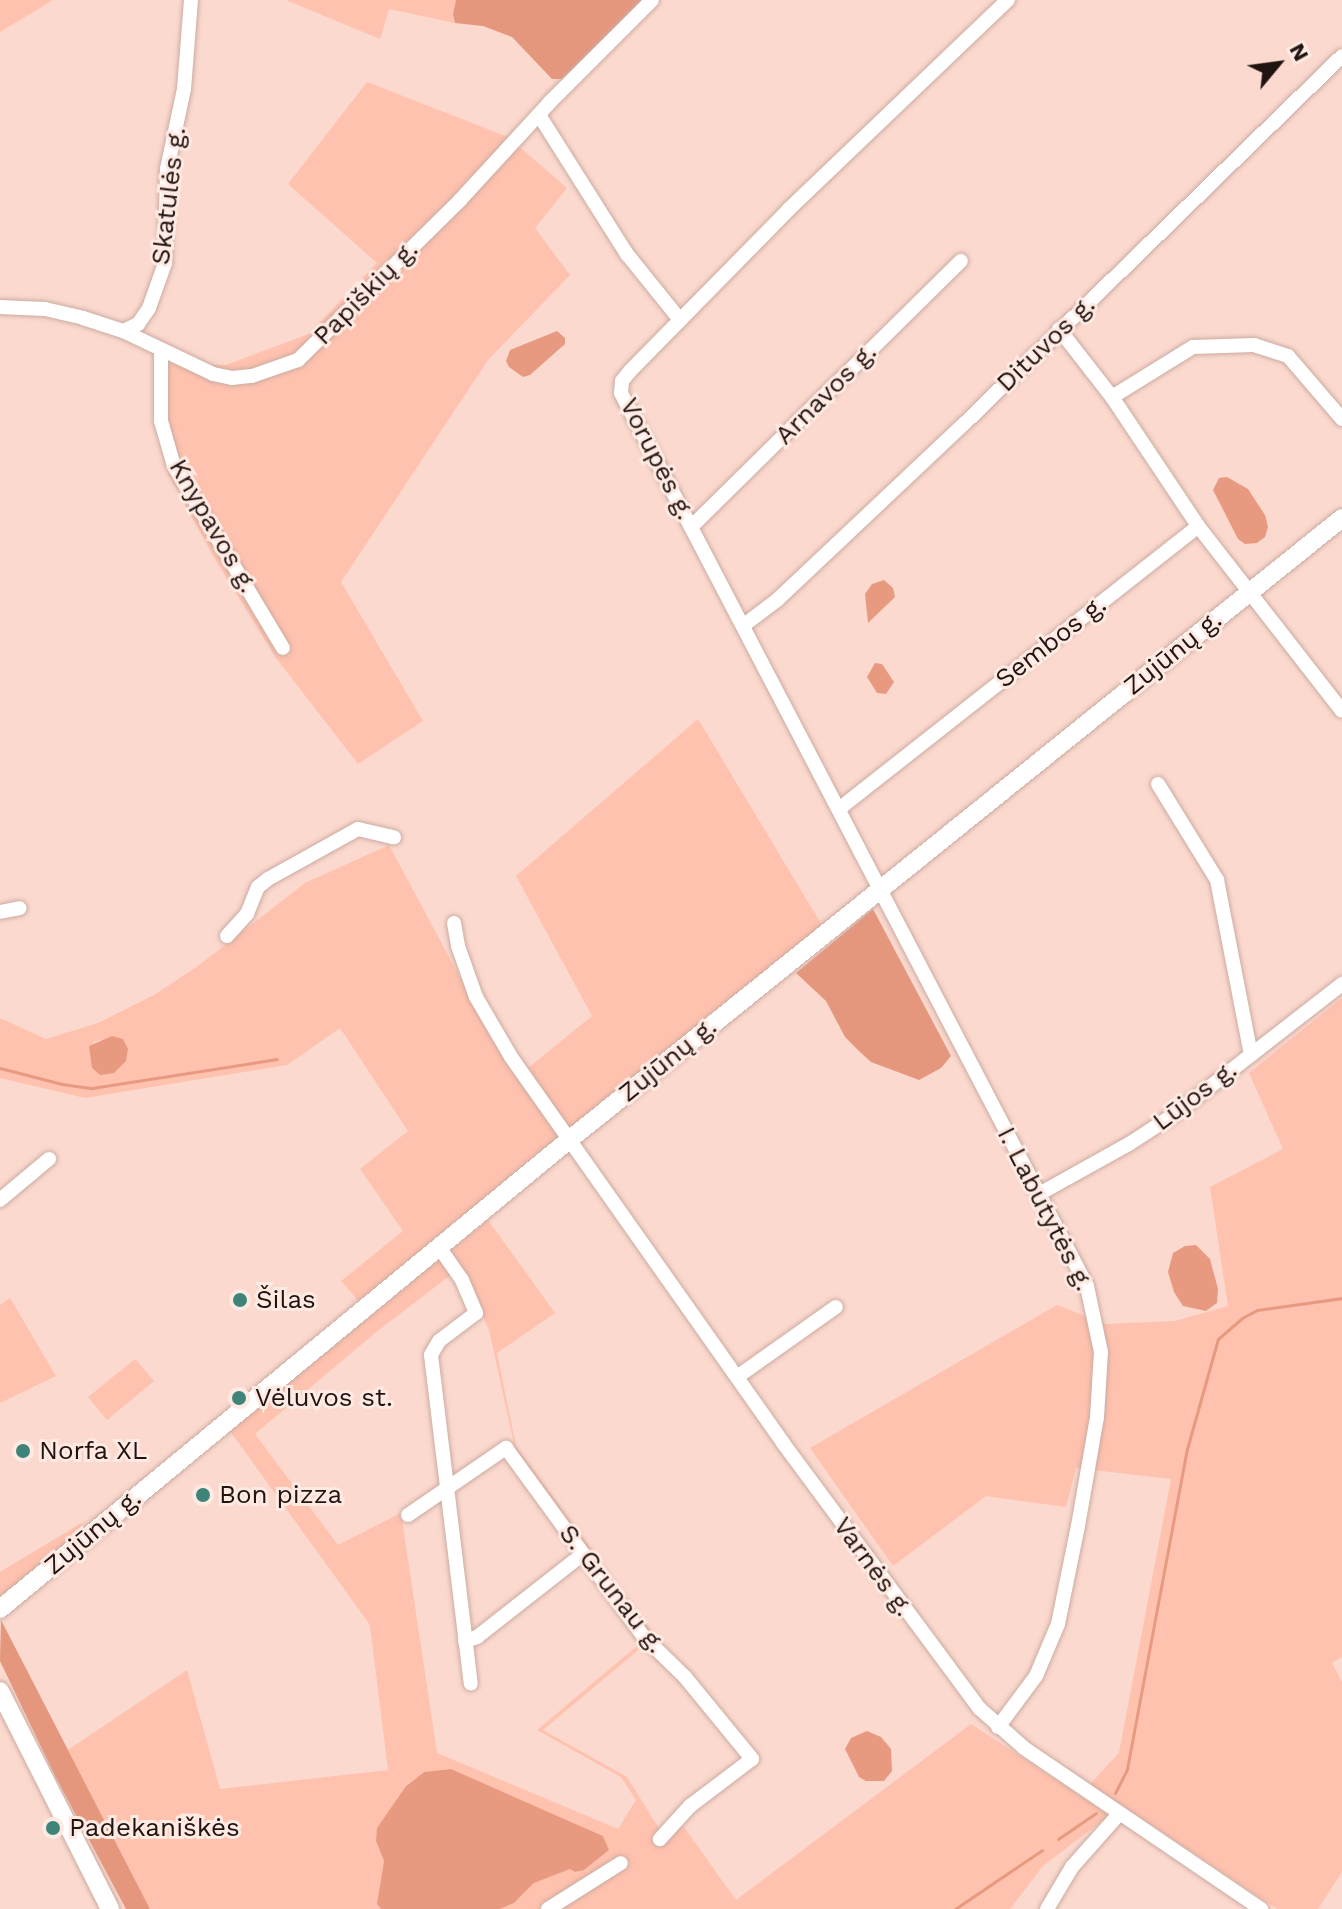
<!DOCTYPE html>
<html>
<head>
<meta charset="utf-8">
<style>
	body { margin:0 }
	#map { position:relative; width:1342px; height:1909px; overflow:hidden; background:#fbd9ce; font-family:"Work Sans",sans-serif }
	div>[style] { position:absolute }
	.green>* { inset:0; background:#ffc2ae }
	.forest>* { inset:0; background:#e5977d }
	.water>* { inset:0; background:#e89a81 }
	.stream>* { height:3px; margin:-1.5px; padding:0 1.5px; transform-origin:1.5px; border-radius:1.5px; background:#e89a81 }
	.roads { filter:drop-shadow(0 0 2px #ccaba1) drop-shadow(0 0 2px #ccaba1) }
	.street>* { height:14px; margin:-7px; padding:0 7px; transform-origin:7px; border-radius:7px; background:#fff }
	.secondary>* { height:18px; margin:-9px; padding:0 9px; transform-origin:9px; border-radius:9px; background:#fff }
	.dots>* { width:22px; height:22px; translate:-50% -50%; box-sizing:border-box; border:4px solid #ffeae3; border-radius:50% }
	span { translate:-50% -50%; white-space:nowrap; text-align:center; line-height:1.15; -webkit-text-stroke:6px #ffeae3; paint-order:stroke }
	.street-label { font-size:26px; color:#201411 }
	.poi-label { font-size:26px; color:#201411 }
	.left { translate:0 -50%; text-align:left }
	.north { position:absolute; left:1238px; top:24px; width:80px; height:80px; -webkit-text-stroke:6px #ffeae3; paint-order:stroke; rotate:61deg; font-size:22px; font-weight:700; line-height:32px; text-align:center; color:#201411 }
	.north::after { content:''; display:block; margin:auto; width:28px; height:36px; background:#201411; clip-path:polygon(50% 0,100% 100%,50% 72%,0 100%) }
</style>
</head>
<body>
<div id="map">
	<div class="green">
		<div style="clip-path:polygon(0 0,53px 0,0 32px)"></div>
		<div style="clip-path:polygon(286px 0,456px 0,453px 14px,455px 23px,389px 9px,380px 39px)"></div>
		<div style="clip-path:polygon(367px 82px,508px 137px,567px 188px,535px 228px,570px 275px,488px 360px,341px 582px,423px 721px,358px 764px,276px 658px,215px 559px,168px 474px,156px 414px,166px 364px,226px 365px,309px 334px,377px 263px,288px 184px)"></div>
		<div style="clip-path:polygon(evenodd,698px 719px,823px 927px,362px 1305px,341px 1281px,403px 1231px,360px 1169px,408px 1131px,340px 1028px,287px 1065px,85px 1098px,0 1078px,0 1018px,46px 1039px,98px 1023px,154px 995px,198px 966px,305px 883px,389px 845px,493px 1039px,518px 1076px,592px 1016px,516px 876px,698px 719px,112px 1037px,123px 1039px,100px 1075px,92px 1068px,93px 1042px,112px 1037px)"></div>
		<div style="clip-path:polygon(1342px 998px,1342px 1657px,1332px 1663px,1342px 1682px,1342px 1872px,1318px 1909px,1277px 1909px,1090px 1784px,1119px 1753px,1171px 1479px,1076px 1468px,1066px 1507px,986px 1496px,893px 1566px,810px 1448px,1057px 1305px,1105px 1324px,1175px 1321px,1228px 1306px,1210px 1187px,1283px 1149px,1249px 1073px)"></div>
		<div style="clip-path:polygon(evenodd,488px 1220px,555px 1313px,497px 1353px,516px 1446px,655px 1636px,543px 1730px,627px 1777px,663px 1835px,684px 1827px,736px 1900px,971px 1724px,1110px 1815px,1043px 1866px,1010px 1909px,500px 1909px,514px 1903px,534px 1883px,570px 1868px,603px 1836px,451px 1769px,424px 1772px,406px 1785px,394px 1806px,376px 1841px,384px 1861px,377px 1904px,381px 1909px,150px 1909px,68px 1750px,187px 1670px,220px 1789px,388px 1770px,370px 1625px,230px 1431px,488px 1220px,461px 1267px,489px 1330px,515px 1448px,650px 1635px,537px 1730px,621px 1777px,636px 1800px,618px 1829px,437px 1753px,401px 1513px,338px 1545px,255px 1434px,375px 1333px,461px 1267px)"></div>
		<div style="clip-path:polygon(10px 1298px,56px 1376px,0 1403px,0 1305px)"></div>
		<div style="clip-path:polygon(135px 1359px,154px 1381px,107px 1420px,88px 1397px)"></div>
		<div style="clip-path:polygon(83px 1522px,77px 1535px,0 1599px,0 1572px)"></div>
	</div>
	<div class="forest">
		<div style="clip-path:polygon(456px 0,643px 0,562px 79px,552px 79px,512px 37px,483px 26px,455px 23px,453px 14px)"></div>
		<div style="clip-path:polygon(873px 909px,951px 1056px,941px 1068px,919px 1080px,871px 1062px,860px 1052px,845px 1037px,826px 1001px,796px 973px)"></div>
		<div style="clip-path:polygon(1px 1620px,68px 1750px,150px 1909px,126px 1909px,55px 1776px,0 1661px)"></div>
	</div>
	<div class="water">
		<div style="clip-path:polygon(557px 331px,565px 338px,565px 344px,530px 375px,523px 377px,509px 367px,506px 361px,510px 350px)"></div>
		<div style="clip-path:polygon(1227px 477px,1248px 489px,1265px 515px,1268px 527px,1265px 537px,1257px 543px,1245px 544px,1238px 539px,1213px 490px,1219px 478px)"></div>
		<div style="clip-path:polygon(884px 580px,893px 588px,895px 597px,868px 623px,865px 594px,872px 584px)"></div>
		<div style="clip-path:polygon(875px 663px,882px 664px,894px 682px,886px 694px,877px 693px,867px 677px)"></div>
		<div style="clip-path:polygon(112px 1036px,123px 1039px,128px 1049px,126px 1061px,114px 1073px,100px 1075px,92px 1068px,89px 1046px)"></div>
		<div style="clip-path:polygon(1196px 1245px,1210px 1259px,1218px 1289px,1217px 1303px,1206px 1311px,1183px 1306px,1174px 1292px,1168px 1272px,1173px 1253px,1185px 1246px)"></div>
		<div style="clip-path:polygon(867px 1731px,881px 1737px,891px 1749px,892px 1771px,884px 1781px,866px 1781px,859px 1777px,845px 1749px,851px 1738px)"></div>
		<div style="clip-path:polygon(451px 1769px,603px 1836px,609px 1850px,584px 1870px,575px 1872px,570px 1869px,534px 1883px,514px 1903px,500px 1909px,381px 1909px,377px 1904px,384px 1861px,376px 1841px,377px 1828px,406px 1786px,424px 1772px)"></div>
	</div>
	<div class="stream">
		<div style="left:0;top:1068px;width:64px;rotate:14.5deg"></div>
		<div style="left:62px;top:1084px;width:30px;rotate:8deg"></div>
		<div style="left:92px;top:1088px;width:187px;rotate:-8.9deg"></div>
		<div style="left:1115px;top:1793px;width:27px;rotate:-63deg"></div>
		<div style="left:1127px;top:1769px;width:326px;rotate:-79.4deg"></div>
		<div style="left:1187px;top:1449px;width:114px;rotate:-74.3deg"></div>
		<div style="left:1218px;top:1339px;width:32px;rotate:-41deg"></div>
		<div style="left:1242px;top:1318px;width:17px;rotate:-28deg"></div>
		<div style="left:1257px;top:1310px;width:86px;rotate:-8deg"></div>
		<div style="left:1058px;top:1839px;width:46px;rotate:-34.4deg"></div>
		<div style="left:955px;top:1909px;width:105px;rotate:-34.1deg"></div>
	</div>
	<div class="roads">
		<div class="street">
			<div style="left:539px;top:115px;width:165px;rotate:57.7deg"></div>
			<div style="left:627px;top:254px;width:85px;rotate:51.2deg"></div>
			<div style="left:0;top:307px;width:45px;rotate:2.5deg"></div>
			<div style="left:45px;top:309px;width:39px;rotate:13deg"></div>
			<div style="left:83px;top:318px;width:42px;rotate:18deg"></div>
			<div style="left:123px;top:331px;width:100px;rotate:25.5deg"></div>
			<div style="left:213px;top:374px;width:19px;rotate:12deg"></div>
			<div style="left:232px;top:378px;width:20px;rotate:-6deg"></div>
			<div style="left:252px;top:376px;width:49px;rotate:-19.2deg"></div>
			<div style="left:298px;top:360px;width:228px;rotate:-44.6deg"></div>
			<div style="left:460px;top:200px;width:133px;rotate:-47.4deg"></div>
			<div style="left:550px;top:102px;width:144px;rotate:-45deg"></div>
			<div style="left:1059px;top:329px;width:86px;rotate:52.1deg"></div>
			<div style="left:1112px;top:397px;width:155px;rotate:56.3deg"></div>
			<div style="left:1198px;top:526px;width:234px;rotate:52.1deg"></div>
			<div style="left:123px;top:331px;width:17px;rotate:-25deg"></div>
			<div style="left:138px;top:324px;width:19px;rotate:-55deg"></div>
			<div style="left:149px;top:308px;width:48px;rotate:-70.4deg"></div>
			<div style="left:165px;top:263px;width:94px;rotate:-88.8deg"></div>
			<div style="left:167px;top:169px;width:82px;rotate:-78deg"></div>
			<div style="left:184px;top:89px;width:89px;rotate:-85.5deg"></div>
			<div style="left:161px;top:350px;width:71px;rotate:90deg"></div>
			<div style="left:161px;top:421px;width:47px;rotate:73.9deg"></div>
			<div style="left:174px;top:466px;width:212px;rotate:59.1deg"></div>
			<div style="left:1112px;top:397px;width:95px;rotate:-31.7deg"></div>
			<div style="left:1193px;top:347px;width:61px;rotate:-1.9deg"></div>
			<div style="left:1254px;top:345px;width:36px;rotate:18deg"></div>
			<div style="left:1288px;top:356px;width:83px;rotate:49.4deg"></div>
			<div style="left:691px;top:527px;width:379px;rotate:-44.6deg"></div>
			<div style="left:744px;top:625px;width:41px;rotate:-37.1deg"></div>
			<div style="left:777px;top:600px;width:258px;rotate:-43.3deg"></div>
			<div style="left:965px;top:423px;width:526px;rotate:-44.23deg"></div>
			<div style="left:1158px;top:784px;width:113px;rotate:58.4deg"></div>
			<div style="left:1217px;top:880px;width:178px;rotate:79deg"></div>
			<div style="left:839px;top:809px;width:457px;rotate:-38.2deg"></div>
			<div style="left:0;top:912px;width:20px;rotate:-11deg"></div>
			<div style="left:454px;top:923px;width:23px;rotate:80deg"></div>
			<div style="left:458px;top:946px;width:54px;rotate:70.6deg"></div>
			<div style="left:476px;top:997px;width:69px;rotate:59.7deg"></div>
			<div style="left:511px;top:1057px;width:472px;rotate:54.8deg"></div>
			<div style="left:783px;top:1443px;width:330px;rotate:53.5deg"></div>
			<div style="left:979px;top:1708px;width:60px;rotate:41.6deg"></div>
			<div style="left:1024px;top:1748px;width:287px;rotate:34.2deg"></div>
			<div style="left:227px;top:936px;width:30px;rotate:-48deg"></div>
			<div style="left:247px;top:914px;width:29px;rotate:-68deg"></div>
			<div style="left:258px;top:887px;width:13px;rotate:-39deg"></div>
			<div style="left:268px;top:879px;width:103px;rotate:-29.1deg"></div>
			<div style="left:358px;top:829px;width:37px;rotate:13deg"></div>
			<div style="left:1039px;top:1194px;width:103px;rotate:-29.1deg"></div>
			<div style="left:1129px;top:1144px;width:55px;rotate:-33.1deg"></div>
			<div style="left:1175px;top:1114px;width:212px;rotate:-37.9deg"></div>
			<div style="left:0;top:1200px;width:64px;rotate:-39.9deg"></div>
			<div style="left:439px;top:1247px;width:40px;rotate:55.1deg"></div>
			<div style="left:462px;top:1280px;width:36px;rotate:67deg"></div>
			<div style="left:476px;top:1313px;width:46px;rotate:142.9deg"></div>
			<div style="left:439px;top:1341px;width:16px;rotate:120deg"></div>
			<div style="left:431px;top:1355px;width:331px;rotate:83.1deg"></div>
			<div style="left:737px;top:1377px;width:121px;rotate:-35.3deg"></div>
			<div style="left:408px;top:1515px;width:119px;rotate:-34.4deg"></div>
			<div style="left:506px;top:1448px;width:234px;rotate:53.9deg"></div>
			<div style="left:644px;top:1637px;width:57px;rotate:44.3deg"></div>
			<div style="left:685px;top:1677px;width:106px;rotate:50.7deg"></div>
			<div style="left:752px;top:1759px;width:78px;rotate:142.8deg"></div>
			<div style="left:690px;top:1806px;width:45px;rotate:132.3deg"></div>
			<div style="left:465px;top:1641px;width:13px;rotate:-18deg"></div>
			<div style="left:477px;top:1637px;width:135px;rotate:-38.1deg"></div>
			<div style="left:998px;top:1727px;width:64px;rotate:-53.3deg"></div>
			<div style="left:1036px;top:1676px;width:56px;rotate:-67.1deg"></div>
			<div style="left:1058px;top:1624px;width:100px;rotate:-78.5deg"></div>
			<div style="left:1078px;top:1526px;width:111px;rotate:-80.1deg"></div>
			<div style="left:1097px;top:1417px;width:65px;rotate:-86.5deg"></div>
			<div style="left:1101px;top:1352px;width:67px;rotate:-102deg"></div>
			<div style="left:1087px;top:1286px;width:1007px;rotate:-117.56deg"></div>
			<div style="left:621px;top:393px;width:12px;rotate:-85deg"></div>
			<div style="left:622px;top:381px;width:14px;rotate:-51deg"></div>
			<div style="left:631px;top:370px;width:226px;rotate:-45.5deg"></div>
			<div style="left:789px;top:209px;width:303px;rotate:-43.7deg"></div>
			<div style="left:548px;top:1909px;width:86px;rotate:-32.2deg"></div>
			<div style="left:1047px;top:1909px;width:49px;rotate:-59.2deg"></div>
			<div style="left:1072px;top:1867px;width:71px;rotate:-48.4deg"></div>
		</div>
		<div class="secondary">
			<div style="left:0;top:1609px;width:737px;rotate:-39.5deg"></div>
			<div style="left:569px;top:1140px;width:992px;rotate:-38.82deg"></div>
			<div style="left:0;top:1691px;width:244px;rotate:63.2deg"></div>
		</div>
	</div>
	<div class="dots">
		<div style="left:240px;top:1300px;background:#3f8479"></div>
		<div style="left:239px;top:1398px;background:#3f8479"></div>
		<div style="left:23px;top:1451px;background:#3f8479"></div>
		<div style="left:203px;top:1495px;background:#3f8479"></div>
		<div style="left:53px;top:1828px;background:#3f8479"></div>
	</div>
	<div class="street-label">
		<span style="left:169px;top:196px;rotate:-83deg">Skatulės g.</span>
		<span style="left:366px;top:293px;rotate:-45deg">Papiškių g.</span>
		<span style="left:1046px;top:344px;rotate:-44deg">Dituvos g.</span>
		<span style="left:826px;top:394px;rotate:-45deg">Arnavos g.</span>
		<span style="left:657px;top:459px;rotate:63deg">Vorupės g.</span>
		<span style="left:213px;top:526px;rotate:60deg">Knypavos g.</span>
		<span style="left:1051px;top:642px;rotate:-38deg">Sembos g.</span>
		<span style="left:1173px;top:653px;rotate:-39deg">Zujūnų g.</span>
		<span style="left:668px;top:1060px;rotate:-39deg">Zujūnų g.</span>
		<span style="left:1195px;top:1096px;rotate:-37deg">Lūjos g.</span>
		<span style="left:1045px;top:1209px;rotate:63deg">I. Labutytės g.</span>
		<span style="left:93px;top:1532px;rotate:-40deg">Zujūnų g.</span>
		<span style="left:873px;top:1567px;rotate:54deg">Varnės g.</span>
		<span style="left:612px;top:1589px;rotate:52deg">S. Grunau g.</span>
	</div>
	<div class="poi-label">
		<span class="left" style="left:256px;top:1300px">Šilas</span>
		<span class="left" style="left:255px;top:1398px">Vėluvos st.</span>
		<span class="left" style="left:39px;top:1451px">Norfa XL</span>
		<span class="left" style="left:219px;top:1495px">Bon pizza</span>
		<span class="left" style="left:69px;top:1828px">Padekaniškės</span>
	</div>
	<div class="north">N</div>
</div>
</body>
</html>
